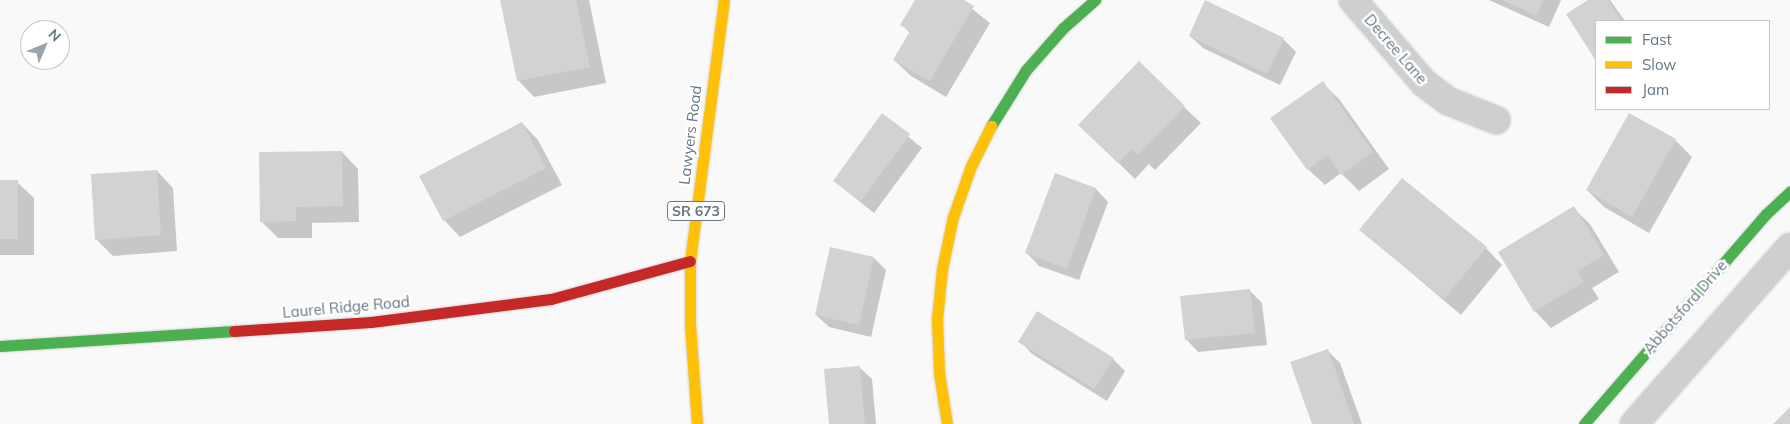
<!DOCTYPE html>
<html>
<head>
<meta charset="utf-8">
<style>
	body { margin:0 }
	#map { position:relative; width:1790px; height:424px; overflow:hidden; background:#f9f9f9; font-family:Mulish,sans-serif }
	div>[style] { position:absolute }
	.shadow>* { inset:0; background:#0003 }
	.building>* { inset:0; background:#d0d2d3 }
	.roads { filter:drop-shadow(0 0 1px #d5d6d7) drop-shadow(0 0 1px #d5d6d7) }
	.street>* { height:28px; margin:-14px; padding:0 14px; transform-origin:14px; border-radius:14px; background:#cecfd0 }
	.fast>* { height:11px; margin:-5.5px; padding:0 5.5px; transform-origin:5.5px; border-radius:5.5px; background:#4caf50 }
	.slow>* { height:11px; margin:-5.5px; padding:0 5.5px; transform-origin:5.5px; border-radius:5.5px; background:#ffc107 }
	.jam>* { height:11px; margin:-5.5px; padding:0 5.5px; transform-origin:5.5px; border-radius:5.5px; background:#c62828 }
	span { translate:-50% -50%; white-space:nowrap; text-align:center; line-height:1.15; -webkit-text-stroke:5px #fff; paint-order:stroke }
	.shield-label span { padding:1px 4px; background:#fff; border:1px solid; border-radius:4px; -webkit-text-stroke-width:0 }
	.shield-label { font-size:14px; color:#657683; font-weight:700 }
	.street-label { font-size:15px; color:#657683 }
	.legend { position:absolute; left:1595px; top:20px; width:175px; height:90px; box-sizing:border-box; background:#fff; border:1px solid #c1c8cd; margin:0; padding:6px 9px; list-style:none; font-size:15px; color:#657683 }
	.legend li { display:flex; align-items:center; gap:10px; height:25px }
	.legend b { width:25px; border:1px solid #c1c8cd }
	.north { position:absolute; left:20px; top:20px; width:50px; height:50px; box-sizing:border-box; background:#fff; border:1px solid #c1c8cd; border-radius:50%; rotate:45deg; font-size:14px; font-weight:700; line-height:20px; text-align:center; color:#657683 }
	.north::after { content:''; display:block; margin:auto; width:18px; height:22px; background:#99a4ac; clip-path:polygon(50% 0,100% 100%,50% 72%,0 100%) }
</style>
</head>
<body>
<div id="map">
	<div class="shadow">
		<div style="clip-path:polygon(502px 0,589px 0,606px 83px,534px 97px,518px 80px)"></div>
		<div style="clip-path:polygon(916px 0,961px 0,990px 23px,946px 97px,911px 76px,894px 60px,910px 33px,902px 25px)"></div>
		<div style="clip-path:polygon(1489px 0,1561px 0,1549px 27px)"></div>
		<div style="clip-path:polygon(1590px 0,1610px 0,1625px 21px,1596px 21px,1596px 59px,1568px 14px)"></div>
		<div style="clip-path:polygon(1190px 36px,1283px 39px,1296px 52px,1280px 85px,1203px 48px)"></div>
		<div style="clip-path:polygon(1322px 83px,1339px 99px,1389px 169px,1359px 191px,1341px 173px,1325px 185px,1308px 169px)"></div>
		<div style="clip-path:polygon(1184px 107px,1201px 123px,1155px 170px,1149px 164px,1135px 179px,1096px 141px)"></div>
		<div style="clip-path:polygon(882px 115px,922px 148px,874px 213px,834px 181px)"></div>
		<div style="clip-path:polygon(522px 123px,538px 140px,562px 185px,460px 237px,444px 220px)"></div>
		<div style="clip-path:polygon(1675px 140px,1692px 157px,1649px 233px,1604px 207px,1587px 190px)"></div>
		<div style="clip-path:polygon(342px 152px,358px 169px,359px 222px,312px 223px,312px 238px,278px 238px,261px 221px)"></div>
		<div style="clip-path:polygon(157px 171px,173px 188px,177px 251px,113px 256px,96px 239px)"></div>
		<div style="clip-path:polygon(1055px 174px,1096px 189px,1108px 202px,1079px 280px,1039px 266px,1027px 253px)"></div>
		<div style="clip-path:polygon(0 182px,17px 182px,34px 198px,34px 255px,0 255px)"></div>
		<div style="clip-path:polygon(1573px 208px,1590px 224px,1619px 272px,1592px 288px,1599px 299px,1551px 328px,1535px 311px)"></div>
		<div style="clip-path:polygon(1361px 230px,1486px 248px,1502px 265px,1461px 315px)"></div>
		<div style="clip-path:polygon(874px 258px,886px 270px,871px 337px,829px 327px,816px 315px)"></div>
		<div style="clip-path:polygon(1249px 290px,1262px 303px,1267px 345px,1198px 352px,1186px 339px)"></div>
		<div style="clip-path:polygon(1020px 341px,1113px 359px,1125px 371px,1107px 401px,1032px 354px)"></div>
		<div style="clip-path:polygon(1327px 350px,1340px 363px,1362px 424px,1313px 424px)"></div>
		<div style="clip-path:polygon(859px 367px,872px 379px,876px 424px,830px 424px)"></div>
	</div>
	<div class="building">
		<div style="clip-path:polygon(500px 0,576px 0,590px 67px,517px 81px)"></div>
		<div style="clip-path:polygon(915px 0,964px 0,974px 6px,930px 81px,893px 60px,910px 31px,900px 25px)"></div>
		<div style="clip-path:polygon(1205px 0,1284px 38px,1267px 74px,1189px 36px)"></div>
		<div style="clip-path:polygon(1502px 0,1543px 0,1536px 16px)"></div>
		<div style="clip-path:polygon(1588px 0,1608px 0,1622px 21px,1596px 21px,1596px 61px,1566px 14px)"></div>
		<div style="clip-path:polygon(1139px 61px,1185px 106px,1138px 155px,1132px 149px,1118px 163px,1078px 125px)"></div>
		<div style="clip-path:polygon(1323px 81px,1373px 152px,1341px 175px,1327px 155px,1307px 170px,1270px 118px)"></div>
		<div style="clip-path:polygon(882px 113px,910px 134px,861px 201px,833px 181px)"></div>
		<div style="clip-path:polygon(1629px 113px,1676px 139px,1632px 217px,1586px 190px)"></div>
		<div style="clip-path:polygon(522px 122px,546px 168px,443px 221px,419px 176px)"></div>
		<div style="clip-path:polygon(342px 151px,343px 206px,296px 207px,296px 221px,260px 222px,259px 152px)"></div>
		<div style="clip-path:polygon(157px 170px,161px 235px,95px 240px,91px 174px)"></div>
		<div style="clip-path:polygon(1055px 173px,1096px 188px,1067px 269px,1025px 253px)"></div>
		<div style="clip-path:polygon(1402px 178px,1487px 247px,1444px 299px,1359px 230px)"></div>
		<div style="clip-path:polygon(0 180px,18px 180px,18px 239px,0 239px)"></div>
		<div style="clip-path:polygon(1574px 206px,1604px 255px,1577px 271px,1584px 282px,1534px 312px,1498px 252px)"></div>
		<div style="clip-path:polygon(830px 247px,874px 257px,859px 325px,815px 315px)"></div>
		<div style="clip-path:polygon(1250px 289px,1255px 333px,1185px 340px,1180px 296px)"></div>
		<div style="clip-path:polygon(1037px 311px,1114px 358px,1094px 389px,1018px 342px)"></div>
		<div style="clip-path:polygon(1328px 349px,1354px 424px,1312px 424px,1290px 362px)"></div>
		<div style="clip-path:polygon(860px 366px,865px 424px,829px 424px,824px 369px)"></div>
		<div style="clip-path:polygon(1790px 407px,1790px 424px,1773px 424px)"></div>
	</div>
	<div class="roads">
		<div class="street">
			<div style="left:1353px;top:0;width:109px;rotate:49.5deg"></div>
			<div style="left:1424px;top:83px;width:30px;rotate:37deg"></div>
			<div style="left:1448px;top:101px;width:52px;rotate:21.6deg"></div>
			<div style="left:1634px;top:424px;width:236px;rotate:-48.6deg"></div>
		</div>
		<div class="fast">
			<div style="left:991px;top:126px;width:66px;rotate:-58deg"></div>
			<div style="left:1026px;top:70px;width:56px;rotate:-48.6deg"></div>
			<div style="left:1063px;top:28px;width:43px;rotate:-41.2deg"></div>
			<div style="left:0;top:346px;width:234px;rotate:-3.7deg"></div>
			<div style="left:1584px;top:424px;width:278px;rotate:-49.1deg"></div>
			<div style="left:1766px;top:214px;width:33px;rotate:-43deg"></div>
		</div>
		<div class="slow">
			<div style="left:697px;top:424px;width:99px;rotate:-94deg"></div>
			<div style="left:690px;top:325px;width:64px;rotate:-90deg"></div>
			<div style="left:690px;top:261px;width:263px;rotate:-82.6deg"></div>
			<div style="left:947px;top:424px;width:52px;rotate:-98.9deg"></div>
			<div style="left:939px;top:373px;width:54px;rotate:-92.1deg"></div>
			<div style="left:937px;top:319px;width:50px;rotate:-84.3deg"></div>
			<div style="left:942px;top:269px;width:53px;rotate:-78.1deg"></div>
			<div style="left:953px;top:217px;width:54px;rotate:-70.6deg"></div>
			<div style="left:971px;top:166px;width:45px;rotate:-63.4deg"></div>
		</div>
		<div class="jam">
			<div style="left:234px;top:331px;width:137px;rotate:-3.8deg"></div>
			<div style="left:371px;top:322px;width:181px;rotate:-7.3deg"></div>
			<div style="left:551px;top:299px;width:144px;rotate:-15.3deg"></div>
		</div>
	</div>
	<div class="shield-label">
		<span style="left:696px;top:211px">SR 673</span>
	</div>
	<div class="street-label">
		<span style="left:1396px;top:49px;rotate:49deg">Decree Lane</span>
		<span style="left:690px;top:135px;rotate:-83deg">Lawyers Road</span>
		<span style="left:346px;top:307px;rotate:-5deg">Laurel Ridge Road</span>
		<span style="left:1685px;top:307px;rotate:-49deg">Abbotsford Drive</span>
	</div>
	<ul class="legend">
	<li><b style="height:6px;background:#4caf50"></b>Fast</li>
	<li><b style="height:6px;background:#ffc107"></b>Slow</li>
	<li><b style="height:6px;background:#c62828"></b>Jam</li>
	</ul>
	<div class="north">N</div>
</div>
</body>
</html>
